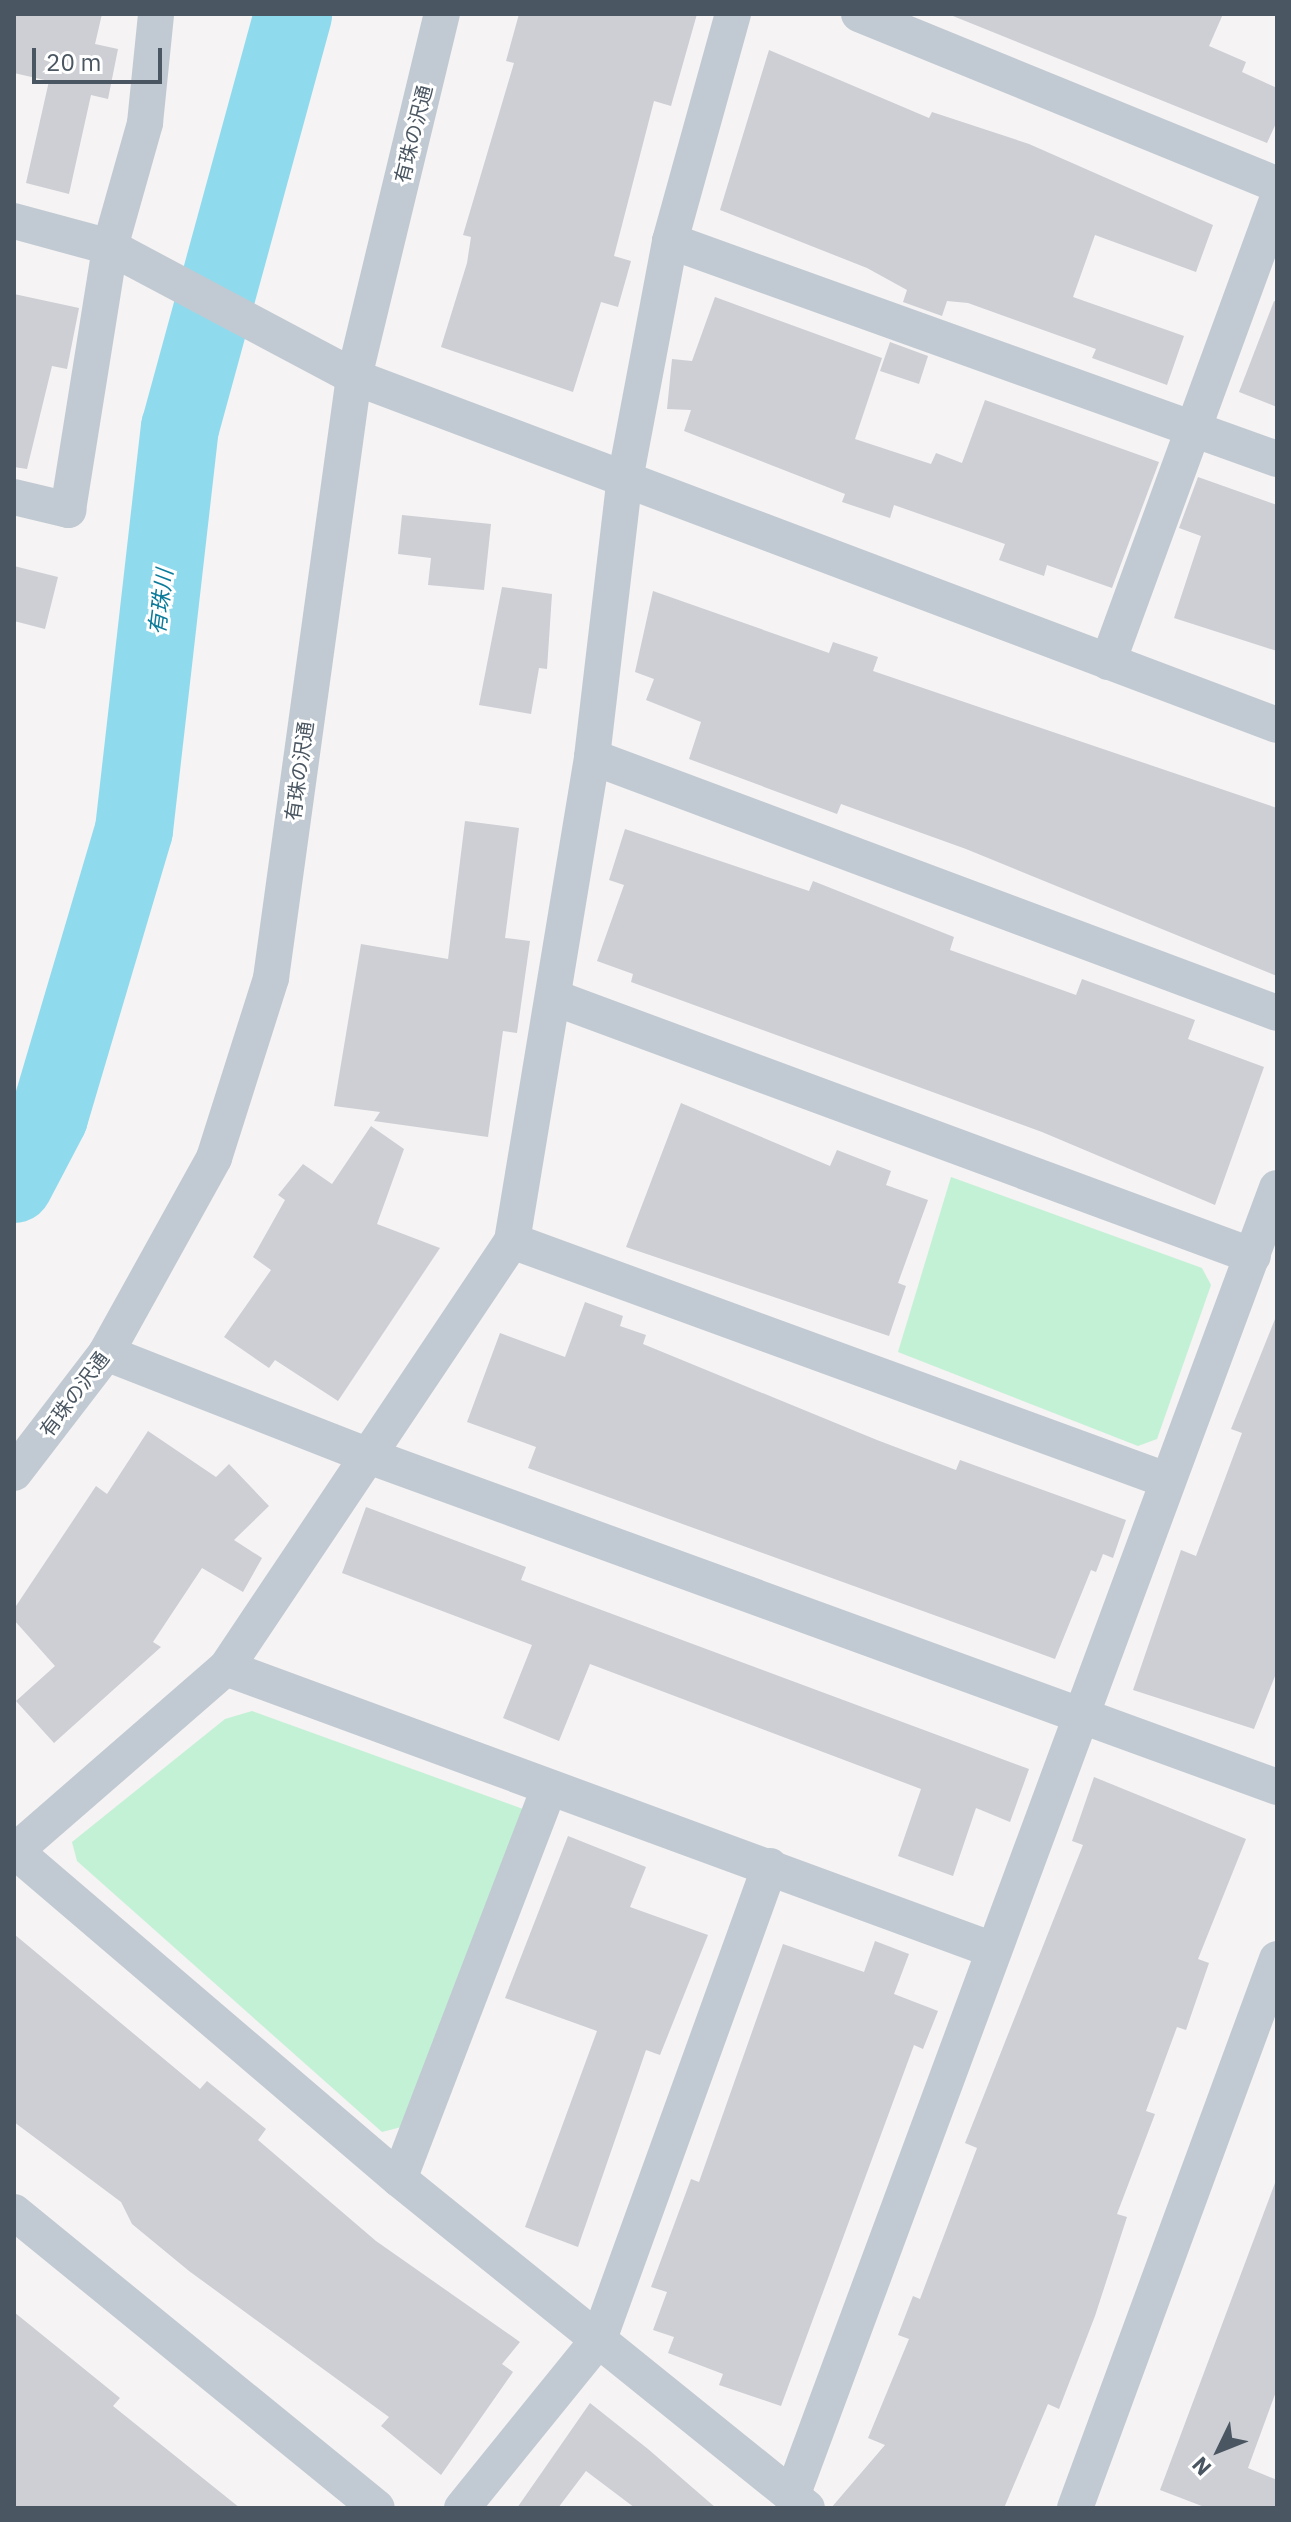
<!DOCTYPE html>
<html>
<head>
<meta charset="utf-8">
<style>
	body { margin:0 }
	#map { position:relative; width:1291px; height:2522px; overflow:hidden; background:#f5f3f3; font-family:"IBM Plex Sans","Noto Sans JP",sans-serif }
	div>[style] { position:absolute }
	.green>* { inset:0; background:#c3f1d5 }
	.river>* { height:78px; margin:-39px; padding:0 39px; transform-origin:39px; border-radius:39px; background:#90daee }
	.building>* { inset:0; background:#cdcfd5 }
	.minor>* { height:36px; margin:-18px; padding:0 18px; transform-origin:18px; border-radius:18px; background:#c1cad2 }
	span { translate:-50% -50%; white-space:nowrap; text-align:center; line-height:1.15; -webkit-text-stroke:6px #fff; paint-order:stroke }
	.street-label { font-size:20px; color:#4a5661 }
	.water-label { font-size:22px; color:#0c7c9b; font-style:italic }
	.frame { position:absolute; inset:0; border:16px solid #4a5661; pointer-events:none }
	.north { position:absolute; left:1179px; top:2410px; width:80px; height:80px; -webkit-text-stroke:6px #fff; paint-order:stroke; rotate:227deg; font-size:22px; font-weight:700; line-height:32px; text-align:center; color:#4a5661 }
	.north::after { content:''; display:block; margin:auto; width:28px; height:36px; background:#4a5661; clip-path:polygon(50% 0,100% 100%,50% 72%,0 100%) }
	.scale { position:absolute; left:32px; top:48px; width:130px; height:36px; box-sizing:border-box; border:4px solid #4a5661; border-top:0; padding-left:10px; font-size:24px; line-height:28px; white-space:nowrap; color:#4a5661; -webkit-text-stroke:6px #fff; paint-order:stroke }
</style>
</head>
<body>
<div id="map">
	<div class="green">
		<div style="clip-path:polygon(951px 1177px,1202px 1268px,1211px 1285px,1157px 1439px,1138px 1446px,898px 1352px)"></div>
		<div style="clip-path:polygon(252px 1711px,523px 1809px,405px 2126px,382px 2132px,77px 1861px,72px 1842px,225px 1719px)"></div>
	</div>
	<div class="river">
		<div style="left:14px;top:1184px;width:76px;rotate:-62.4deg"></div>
		<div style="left:49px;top:1117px;width:299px;rotate:-73.5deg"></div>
		<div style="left:134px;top:830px;width:405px;rotate:-83.5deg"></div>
		<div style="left:180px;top:428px;width:429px;rotate:-74.7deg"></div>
	</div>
	<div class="building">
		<div style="clip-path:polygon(14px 14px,102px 14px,95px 44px,118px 49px,108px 99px,91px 95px,69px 194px,26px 183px,49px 81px,14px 73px)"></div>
		<div style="clip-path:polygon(519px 14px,697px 14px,671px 106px,654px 101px,614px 256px,631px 261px,618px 307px,601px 302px,573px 392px,441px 347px,467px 263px,471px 237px,463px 235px,514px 63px,506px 61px)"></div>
		<div style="clip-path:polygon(948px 14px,1223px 14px,1209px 46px,1246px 62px,1242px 72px,1277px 88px,1277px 121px,1267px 143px)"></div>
		<div style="clip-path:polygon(769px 50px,929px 118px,932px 112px,1029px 144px,1213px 225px,1196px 272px,1095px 235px,1073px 297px,1184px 336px,1167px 385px,1092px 358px,1096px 349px,968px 303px,947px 301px,942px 316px,903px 302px,907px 290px,867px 268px,720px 210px)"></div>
		<div style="clip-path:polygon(14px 294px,79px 308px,67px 369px,52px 366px,27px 469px,14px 467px)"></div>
		<div style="clip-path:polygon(715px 297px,882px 358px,855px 439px,931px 464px,936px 453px,962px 463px,985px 400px,1159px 462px,1112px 588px,1047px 565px,1044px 576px,999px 560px,1005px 544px,894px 505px,890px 518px,842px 502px,845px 494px,684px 431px,691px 410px,667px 409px,672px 359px,692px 361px)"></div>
		<div style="clip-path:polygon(1274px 301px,1277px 302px,1277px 407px,1239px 392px)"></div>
		<div style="clip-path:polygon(890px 342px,928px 356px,919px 384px,880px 371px)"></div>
		<div style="clip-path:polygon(1198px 477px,1277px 505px,1277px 651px,1174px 618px,1201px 536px,1179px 528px)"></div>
		<div style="clip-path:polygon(402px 515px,491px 524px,484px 590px,428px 585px,431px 558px,398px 554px)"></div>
		<div style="clip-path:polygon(14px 566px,58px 577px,45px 629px,14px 621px)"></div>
		<div style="clip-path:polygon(502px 587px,552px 594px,547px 669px,539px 668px,531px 714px,479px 705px)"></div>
		<div style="clip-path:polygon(653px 591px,829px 653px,833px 642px,878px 657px,873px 671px,1277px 808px,1277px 976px,966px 849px,841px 804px,837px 814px,689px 759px,701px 722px,646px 700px,654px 679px,635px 672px)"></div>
		<div style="clip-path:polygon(465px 821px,519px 828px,505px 938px,530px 941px,517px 1033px,503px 1031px,488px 1137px,374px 1121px,380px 1112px,334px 1106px,361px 944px,448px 959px)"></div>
		<div style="clip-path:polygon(625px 829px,809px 891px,813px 881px,954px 937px,950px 950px,1076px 995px,1082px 979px,1195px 1020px,1188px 1039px,1264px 1067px,1215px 1205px,1042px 1132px,631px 982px,633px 974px,597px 961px,624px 885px,609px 880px)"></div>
		<div style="clip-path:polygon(681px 1103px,830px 1166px,837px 1150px,891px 1171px,886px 1185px,928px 1200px,898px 1283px,906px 1286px,889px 1336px,626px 1247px)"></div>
		<div style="clip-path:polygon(371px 1126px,404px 1149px,377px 1224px,440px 1248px,338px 1401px,275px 1360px,269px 1368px,224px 1337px,271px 1270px,253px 1257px,285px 1200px,278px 1195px,303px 1164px,332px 1184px)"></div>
		<div style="clip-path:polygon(585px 1302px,623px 1316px,620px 1326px,646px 1335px,643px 1344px,877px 1440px,956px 1470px,960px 1460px,1126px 1520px,1113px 1558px,1103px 1554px,1096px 1572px,1091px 1570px,1055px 1659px,528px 1468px,536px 1447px,467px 1422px,500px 1333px,565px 1357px)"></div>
		<div style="clip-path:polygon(1275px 1319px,1277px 1671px,1254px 1729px,1133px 1690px,1181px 1550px,1196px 1556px,1242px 1433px,1231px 1429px)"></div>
		<div style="clip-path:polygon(148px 1431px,216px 1477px,229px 1464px,269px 1506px,234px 1540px,262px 1558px,243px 1592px,202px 1568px,153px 1642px,161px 1647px,54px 1743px,16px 1701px,55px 1666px,14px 1620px,14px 1609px,96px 1486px,107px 1494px)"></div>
		<div style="clip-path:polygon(366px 1507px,526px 1567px,521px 1580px,1029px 1769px,1010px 1822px,976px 1808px,953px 1876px,898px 1856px,921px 1789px,590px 1664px,559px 1741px,503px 1718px,532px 1645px,342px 1573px)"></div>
		<div style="clip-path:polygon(1094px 1777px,1246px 1839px,1198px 1959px,1209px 1963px,1186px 2030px,1177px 2027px,1146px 2111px,1155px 2114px,1117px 2214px,1127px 2217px,1095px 2316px,1059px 2409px,1048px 2404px,1004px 2508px,831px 2508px,885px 2445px,868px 2438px,909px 2339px,898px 2335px,913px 2296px,920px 2299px,977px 2148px,965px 2143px,1083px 1845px,1072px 1841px)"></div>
		<div style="clip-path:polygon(568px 1836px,646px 1867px,630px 1907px,708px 1935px,660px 2055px,646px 2050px,578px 2247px,525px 2227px,597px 2031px,505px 1998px)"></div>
		<div style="clip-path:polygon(14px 1934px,200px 2089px,207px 2081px,266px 2129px,258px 2140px,376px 2241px,520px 2342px,502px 2364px,513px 2372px,441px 2475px,381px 2426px,389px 2417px,189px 2271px,132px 2224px,121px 2202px,14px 2122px)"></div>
		<div style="clip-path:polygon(875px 1941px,909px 1954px,894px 1994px,938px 2011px,923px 2049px,914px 2045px,781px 2406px,719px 2385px,723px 2374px,668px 2353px,674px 2337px,653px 2330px,667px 2292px,651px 2287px,691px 2179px,699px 2182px,783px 1944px,864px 1972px)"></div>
		<div style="clip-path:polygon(1275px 2183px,1277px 2389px,1248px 2468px,1277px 2480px,1277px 2508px,1207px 2508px,1160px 2490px)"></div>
		<div style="clip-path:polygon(14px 2312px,120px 2398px,113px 2406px,240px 2508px,14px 2508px)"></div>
		<div style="clip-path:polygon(590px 2403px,648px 2449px,716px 2508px,635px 2508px,586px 2471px,558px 2508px,517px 2508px)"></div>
	</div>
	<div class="minor">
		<div style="left:859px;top:14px;width:452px;rotate:22.2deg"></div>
		<div style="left:14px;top:221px;width:99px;rotate:15.2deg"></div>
		<div style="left:110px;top:247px;width:276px;rotate:28deg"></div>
		<div style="left:354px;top:377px;width:986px;rotate:20.66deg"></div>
		<div style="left:670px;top:241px;width:645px;rotate:19.76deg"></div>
		<div style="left:14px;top:497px;width:56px;rotate:13.5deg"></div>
		<div style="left:68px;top:510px;width:266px;rotate:-80.9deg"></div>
		<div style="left:110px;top:247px;width:129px;rotate:-74.2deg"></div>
		<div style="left:145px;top:123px;width:110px;rotate:-84.2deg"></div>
		<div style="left:1108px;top:662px;width:492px;rotate:-69.9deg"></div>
		<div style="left:592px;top:757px;width:731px;rotate:20.49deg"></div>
		<div style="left:555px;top:998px;width:744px;rotate:20.29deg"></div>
		<div style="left:512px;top:1241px;width:696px;rotate:20.07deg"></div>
		<div style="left:106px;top:1353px;width:279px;rotate:21.4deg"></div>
		<div style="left:366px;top:1455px;width:970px;rotate:20.02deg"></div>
		<div style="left:14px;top:1473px;width:151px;rotate:-52.5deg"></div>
		<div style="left:106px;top:1353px;width:223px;rotate:-61deg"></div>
		<div style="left:214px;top:1158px;width:189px;rotate:-72.4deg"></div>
		<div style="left:271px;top:978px;width:607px;rotate:-82.14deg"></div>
		<div style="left:354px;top:377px;width:374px;rotate:-76.4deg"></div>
		<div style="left:226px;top:1668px;width:817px;rotate:20.19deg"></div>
		<div style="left:15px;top:1851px;width:505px;rotate:40.5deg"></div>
		<div style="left:399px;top:2179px;width:524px;rotate:38.88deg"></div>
		<div style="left:14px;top:1852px;width:281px;rotate:-41deg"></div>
		<div style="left:226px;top:1668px;width:514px;rotate:-56.19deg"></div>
		<div style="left:512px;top:1241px;width:491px;rotate:-80.6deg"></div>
		<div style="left:592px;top:757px;width:274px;rotate:-83.3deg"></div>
		<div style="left:624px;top:485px;width:248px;rotate:-79.3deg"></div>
		<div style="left:670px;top:241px;width:236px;rotate:-74.5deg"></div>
		<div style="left:399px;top:2179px;width:419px;rotate:-69deg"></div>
		<div style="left:14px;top:2212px;width:468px;rotate:39.2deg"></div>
		<div style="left:792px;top:2496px;width:1395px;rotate:-69.66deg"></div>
		<div style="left:462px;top:2508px;width:218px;rotate:-51deg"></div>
		<div style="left:599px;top:2339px;width:503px;rotate:-70.12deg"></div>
		<div style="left:1075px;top:2508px;width:585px;rotate:-69.8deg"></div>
	</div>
	<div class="street-label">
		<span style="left:413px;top:134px;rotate:-76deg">有珠の沢通</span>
		<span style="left:299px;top:771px;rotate:-82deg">有珠の沢通</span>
		<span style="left:74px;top:1394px;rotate:-53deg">有珠の沢通</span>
	</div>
	<div class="water-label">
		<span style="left:160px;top:602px;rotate:-83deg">有珠川</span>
	</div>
	<div class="frame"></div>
	<div class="north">N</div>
	<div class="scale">20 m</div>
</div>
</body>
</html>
